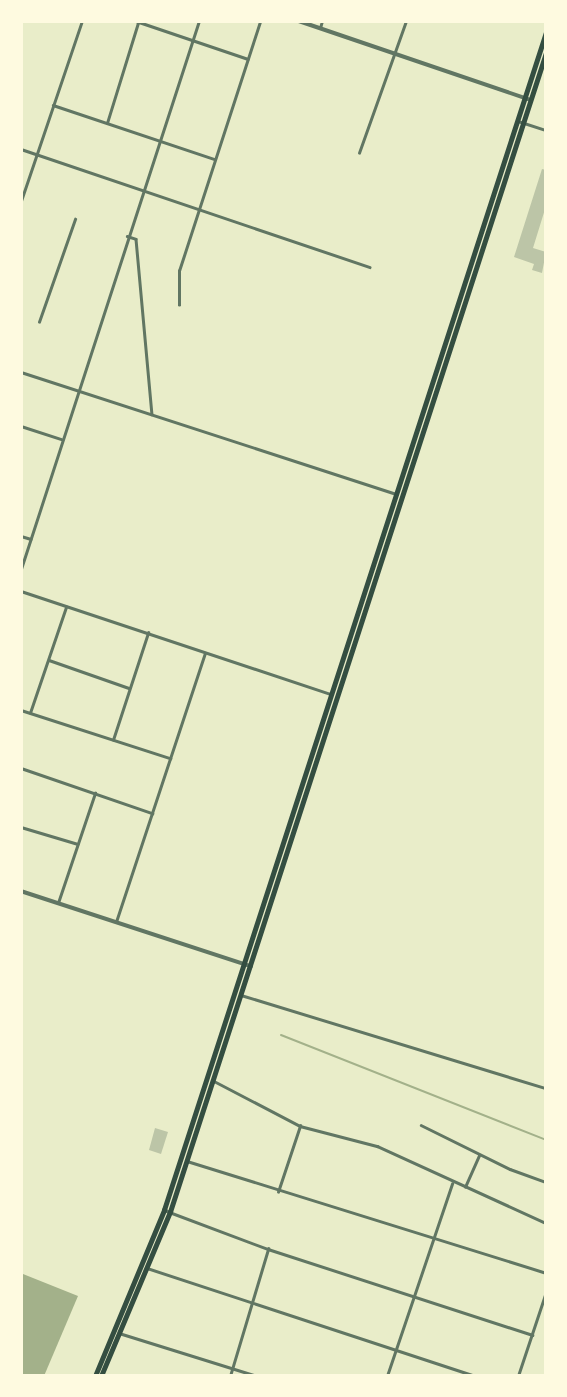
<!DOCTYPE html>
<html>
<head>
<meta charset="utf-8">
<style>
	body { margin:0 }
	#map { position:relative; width:567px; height:1397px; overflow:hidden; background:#e9edc9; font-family:"Libre Baskerville",serif }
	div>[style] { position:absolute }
	.water>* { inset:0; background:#a3b18a }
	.stream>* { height:2px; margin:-1px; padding:0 1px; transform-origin:1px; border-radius:1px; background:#a3b18a }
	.building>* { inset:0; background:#bcc5a7 }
	.minor>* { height:2.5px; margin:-1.25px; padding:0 1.25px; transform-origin:1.25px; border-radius:1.25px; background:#617663 }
	.tertiary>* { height:3.5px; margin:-1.75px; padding:0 1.75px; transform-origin:1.75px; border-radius:1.75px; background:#617663 }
	.primary>* { height:4.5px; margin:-2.25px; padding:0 2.25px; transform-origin:2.25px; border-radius:2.25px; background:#344e41 }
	span { translate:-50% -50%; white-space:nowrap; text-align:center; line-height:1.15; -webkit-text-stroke:7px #fefae0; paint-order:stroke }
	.frame { position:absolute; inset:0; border:23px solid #fefae0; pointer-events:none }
</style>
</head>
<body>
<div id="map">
	<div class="water">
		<div style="clip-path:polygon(23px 1274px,78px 1296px,44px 1376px,21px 1376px)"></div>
	</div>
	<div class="stream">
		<div style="left:281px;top:1035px;width:285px;rotate:21.6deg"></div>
	</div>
	<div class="building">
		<div style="clip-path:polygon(542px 169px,546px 170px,546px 206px,533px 248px,546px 252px,542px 273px,532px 270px,534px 264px,514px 257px)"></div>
		<div style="clip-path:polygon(155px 1128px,168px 1132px,161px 1154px,149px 1150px)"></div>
	</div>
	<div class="minor">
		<div style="left:136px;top:21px;width:118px;rotate:18.7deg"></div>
		<div style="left:320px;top:28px;width:7px;rotate:-74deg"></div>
		<div style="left:53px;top:105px;width:170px;rotate:18.5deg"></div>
		<div style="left:518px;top:121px;width:29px;rotate:18deg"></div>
		<div style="left:107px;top:123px;width:105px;rotate:-72.8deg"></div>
		<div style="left:21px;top:149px;width:368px;rotate:18.7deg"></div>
		<div style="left:359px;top:153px;width:140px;rotate:-70.4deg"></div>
		<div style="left:21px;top:201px;width:190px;rotate:-71.3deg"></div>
		<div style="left:127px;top:236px;width:9px;rotate:18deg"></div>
		<div style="left:136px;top:239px;width:176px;rotate:84.8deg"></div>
		<div style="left:179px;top:305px;width:34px;rotate:-90deg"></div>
		<div style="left:179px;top:271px;width:263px;rotate:-72deg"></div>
		<div style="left:39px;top:322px;width:109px;rotate:-70.7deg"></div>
		<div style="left:21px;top:372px;width:395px;rotate:18deg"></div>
		<div style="left:21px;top:426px;width:42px;rotate:18deg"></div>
		<div style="left:21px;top:536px;width:10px;rotate:17deg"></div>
		<div style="left:21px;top:569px;width:576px;rotate:-72.01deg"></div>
		<div style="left:21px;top:591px;width:327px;rotate:18.4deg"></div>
		<div style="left:49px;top:660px;width:85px;rotate:19.3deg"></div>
		<div style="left:21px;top:710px;width:157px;rotate:17.9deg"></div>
		<div style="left:30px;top:713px;width:112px;rotate:-71.2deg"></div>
		<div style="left:113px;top:740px;width:113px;rotate:-71.9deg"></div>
		<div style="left:21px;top:768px;width:139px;rotate:19deg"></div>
		<div style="left:21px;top:827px;width:59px;rotate:16.6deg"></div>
		<div style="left:58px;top:903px;width:116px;rotate:-71.4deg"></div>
		<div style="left:116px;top:922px;width:283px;rotate:-71.7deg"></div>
		<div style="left:241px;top:995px;width:319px;rotate:17deg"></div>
		<div style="left:214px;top:1081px;width:97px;rotate:27.6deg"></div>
		<div style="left:300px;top:1126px;width:80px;rotate:14.6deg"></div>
		<div style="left:377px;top:1146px;width:186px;rotate:24.5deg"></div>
		<div style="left:421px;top:1125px;width:99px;rotate:26.3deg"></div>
		<div style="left:510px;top:1169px;width:38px;rotate:20deg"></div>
		<div style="left:187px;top:1161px;width:376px;rotate:17.3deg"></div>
		<div style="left:465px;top:1187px;width:35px;rotate:-66deg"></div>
		<div style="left:278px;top:1192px;width:70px;rotate:-71.6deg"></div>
		<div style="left:164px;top:1210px;width:111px;rotate:20.6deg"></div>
		<div style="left:268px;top:1249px;width:278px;rotate:18deg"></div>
		<div style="left:147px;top:1268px;width:346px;rotate:18.2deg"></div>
		<div style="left:119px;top:1333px;width:145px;rotate:17.3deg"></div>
		<div style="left:230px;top:1376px;width:133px;rotate:-73.3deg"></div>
		<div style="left:387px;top:1376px;width:203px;rotate:-71.3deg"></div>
		<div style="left:518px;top:1376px;width:89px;rotate:-71.6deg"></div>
	</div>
	<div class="tertiary">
		<div style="left:299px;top:21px;width:245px;rotate:18.8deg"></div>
		<div style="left:21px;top:891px;width:242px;rotate:18.1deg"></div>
	</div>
	<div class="primary">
		<div style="left:95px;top:1376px;width:180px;rotate:-67.4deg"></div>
		<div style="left:164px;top:1210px;width:1238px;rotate:-72.03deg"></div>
		<div style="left:101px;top:1376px;width:178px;rotate:-67.2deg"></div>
		<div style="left:170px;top:1212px;width:1218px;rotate:-72.03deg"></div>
	</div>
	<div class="frame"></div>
</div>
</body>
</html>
